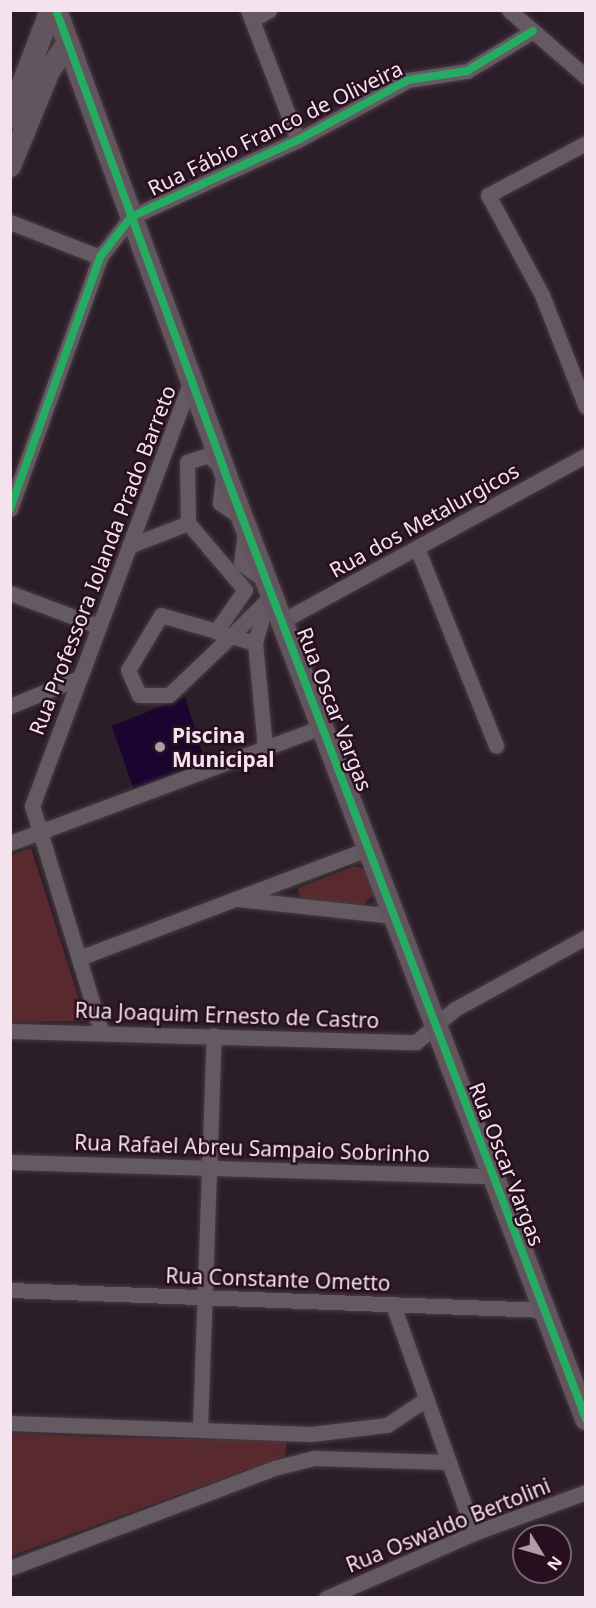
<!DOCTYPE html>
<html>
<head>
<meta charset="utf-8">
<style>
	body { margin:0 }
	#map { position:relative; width:596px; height:1608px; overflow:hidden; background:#2c1e28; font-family:"Noto Sans",sans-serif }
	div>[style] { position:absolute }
	.green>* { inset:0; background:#592a2d }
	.water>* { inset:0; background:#1a0530 }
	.roads { filter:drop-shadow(0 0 2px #483c44) drop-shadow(0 0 2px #483c44) }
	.street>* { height:15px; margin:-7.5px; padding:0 7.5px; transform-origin:7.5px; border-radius:7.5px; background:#665a62 }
	.secondary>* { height:22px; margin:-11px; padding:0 11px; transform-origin:11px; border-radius:11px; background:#63555e }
	.cycleway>* { height:8px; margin:-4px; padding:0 4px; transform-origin:4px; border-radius:4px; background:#26ab63 }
	.dots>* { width:16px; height:16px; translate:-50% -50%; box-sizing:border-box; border:3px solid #270f20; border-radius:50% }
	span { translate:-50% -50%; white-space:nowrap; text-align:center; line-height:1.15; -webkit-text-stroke:5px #270f20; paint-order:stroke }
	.street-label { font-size:21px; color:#f4e2ed }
	.poi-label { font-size:21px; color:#f4e2ed; font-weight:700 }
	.left { translate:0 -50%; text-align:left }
	.frame { position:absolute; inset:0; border:12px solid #f4e2ed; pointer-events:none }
	.north { position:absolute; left:512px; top:1524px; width:60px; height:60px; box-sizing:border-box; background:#270f20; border:2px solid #796372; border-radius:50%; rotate:127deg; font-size:16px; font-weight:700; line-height:24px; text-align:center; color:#f4e2ed }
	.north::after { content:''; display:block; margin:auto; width:21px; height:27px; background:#ae9da8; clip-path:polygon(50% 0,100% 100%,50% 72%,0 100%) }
</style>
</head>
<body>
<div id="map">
	<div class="green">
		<div style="clip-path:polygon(31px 848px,86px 1021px,11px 1022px,11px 855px)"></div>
		<div style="clip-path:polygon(355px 866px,368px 870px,376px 892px,363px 905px,300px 898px,298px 888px)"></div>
		<div style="clip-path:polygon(11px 1433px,90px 1437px,287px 1441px,285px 1456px,11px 1556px)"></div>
	</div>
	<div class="water">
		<div style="clip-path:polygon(185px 697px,207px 768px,135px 794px,112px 726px)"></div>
	</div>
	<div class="roads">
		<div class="street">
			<div style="left:248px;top:10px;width:139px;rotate:69deg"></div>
			<div style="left:509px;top:10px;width:102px;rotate:41deg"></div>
			<div style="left:252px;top:20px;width:20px;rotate:-30deg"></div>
			<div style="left:586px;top:143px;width:111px;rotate:152deg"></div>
			<div style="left:488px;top:195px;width:114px;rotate:61.6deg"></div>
			<div style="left:542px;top:295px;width:120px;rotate:68.6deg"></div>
			<div style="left:10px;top:222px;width:97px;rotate:21.3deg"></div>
			<div style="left:10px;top:509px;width:268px;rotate:-70.3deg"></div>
			<div style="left:100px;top:257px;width:51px;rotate:-52.2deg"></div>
			<div style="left:131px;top:217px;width:184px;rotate:-24.8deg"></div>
			<div style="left:298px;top:140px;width:125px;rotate:-28.6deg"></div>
			<div style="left:408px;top:80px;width:60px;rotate:-8.7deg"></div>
			<div style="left:467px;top:71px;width:77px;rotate:-31.2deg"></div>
			<div style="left:245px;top:532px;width:31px;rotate:97deg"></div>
			<div style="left:241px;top:563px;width:31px;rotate:36deg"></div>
			<div style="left:129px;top:546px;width:63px;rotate:-21.3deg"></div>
			<div style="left:417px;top:548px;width:213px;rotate:68.2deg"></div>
			<div style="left:10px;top:593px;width:94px;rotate:20.6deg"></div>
			<div style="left:282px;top:621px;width:346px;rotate:-28.6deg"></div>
			<div style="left:216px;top:631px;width:50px;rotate:-54.7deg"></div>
			<div style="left:245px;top:590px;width:88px;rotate:-130.4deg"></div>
			<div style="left:188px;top:523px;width:61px;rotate:-90.9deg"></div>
			<div style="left:187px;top:462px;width:22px;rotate:-18deg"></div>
			<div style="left:208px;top:455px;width:22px;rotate:43deg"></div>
			<div style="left:224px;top:470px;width:33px;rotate:97deg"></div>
			<div style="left:220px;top:503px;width:27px;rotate:34deg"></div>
			<div style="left:255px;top:643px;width:25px;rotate:-164deg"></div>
			<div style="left:231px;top:636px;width:16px;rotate:-162deg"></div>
			<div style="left:216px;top:631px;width:57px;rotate:-163.8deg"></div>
			<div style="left:161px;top:615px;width:64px;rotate:121deg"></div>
			<div style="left:128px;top:670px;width:27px;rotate:66deg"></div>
			<div style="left:139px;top:695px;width:30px"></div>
			<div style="left:169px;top:695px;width:86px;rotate:-43.6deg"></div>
			<div style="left:231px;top:636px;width:51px;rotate:-45deg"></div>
			<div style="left:10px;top:706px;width:74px;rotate:-22.1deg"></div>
			<div style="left:265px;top:748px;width:105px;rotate:-95.4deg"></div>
			<div style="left:255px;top:643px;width:45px;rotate:-74.4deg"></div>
			<div style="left:10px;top:843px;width:333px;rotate:-20.4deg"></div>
			<div style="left:238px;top:899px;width:157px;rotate:6.2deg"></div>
			<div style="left:79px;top:958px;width:309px;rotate:-20.7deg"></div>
			<div style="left:10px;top:1031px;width:406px;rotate:1.6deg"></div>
			<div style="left:416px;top:1042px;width:51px;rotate:-40.2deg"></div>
			<div style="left:455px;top:1009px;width:149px;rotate:-28.8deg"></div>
			<div style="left:101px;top:1031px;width:235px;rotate:-107deg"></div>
			<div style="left:32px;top:806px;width:457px;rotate:-69.5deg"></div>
			<div style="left:10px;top:1162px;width:483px;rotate:1.7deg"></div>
			<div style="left:10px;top:1290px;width:534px;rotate:2.14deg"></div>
			<div style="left:393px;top:1305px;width:242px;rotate:70.4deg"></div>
			<div style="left:10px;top:1423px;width:301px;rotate:2.1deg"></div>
			<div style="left:311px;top:1434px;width:77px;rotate:-6.8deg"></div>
			<div style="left:387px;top:1425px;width:47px;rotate:-33.7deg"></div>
			<div style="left:200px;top:1429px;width:394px;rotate:-88deg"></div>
			<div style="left:10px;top:1568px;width:282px;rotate:-20.7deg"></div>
			<div style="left:274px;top:1468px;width:41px;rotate:-14deg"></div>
			<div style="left:314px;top:1458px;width:135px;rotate:1.7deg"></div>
			<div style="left:326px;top:1598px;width:162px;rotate:-23.7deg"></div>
			<div style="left:474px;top:1533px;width:119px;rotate:-20.1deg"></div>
		</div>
		<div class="secondary">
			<div style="left:56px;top:10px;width:490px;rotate:69.9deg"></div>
			<div style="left:224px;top:470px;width:1016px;rotate:69.12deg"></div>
			<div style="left:10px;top:117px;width:115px;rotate:-69deg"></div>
			<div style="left:10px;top:166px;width:103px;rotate:-67.7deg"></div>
			<div style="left:49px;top:71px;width:34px;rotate:-56deg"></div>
		</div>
	</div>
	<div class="cycleway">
		<div style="left:56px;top:10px;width:490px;rotate:69.9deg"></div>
		<div style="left:224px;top:470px;width:1016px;rotate:69.12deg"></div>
		<div style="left:10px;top:509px;width:268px;rotate:-70.3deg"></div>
		<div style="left:100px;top:257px;width:51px;rotate:-52.2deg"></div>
		<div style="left:131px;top:217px;width:184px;rotate:-24.8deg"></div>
		<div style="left:298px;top:140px;width:125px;rotate:-28.6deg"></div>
		<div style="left:408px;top:80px;width:60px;rotate:-8.7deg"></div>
		<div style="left:467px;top:71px;width:77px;rotate:-31.2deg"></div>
	</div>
	<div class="dots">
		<div style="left:160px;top:747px;background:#ae9da8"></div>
	</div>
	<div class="street-label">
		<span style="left:275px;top:128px;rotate:-26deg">Rua Fábio Franco de Oliveira</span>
		<span style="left:424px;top:520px;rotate:-29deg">Rua dos Metalurgicos</span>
		<span style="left:102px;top:560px;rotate:-69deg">Rua Professora Iolanda Prado Barreto</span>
		<span style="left:335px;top:709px;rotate:69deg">Rua Oscar Vargas</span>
		<span style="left:227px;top:1015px;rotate:2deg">Rua Joaquim Ernesto de Castro</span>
		<span style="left:252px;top:1148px;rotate:2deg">Rua Rafael Abreu Sampaio Sobrinho</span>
		<span style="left:507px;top:1164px;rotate:69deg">Rua Oscar Vargas</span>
		<span style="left:278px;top:1279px;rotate:2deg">Rua Constante Ometto</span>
		<span style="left:448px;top:1525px;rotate:-22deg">Rua Oswaldo Bertolini</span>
	</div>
	<div class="poi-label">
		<span class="left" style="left:172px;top:747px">Piscina<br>Municipal</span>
	</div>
	<div class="frame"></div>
	<div class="north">N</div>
</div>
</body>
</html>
